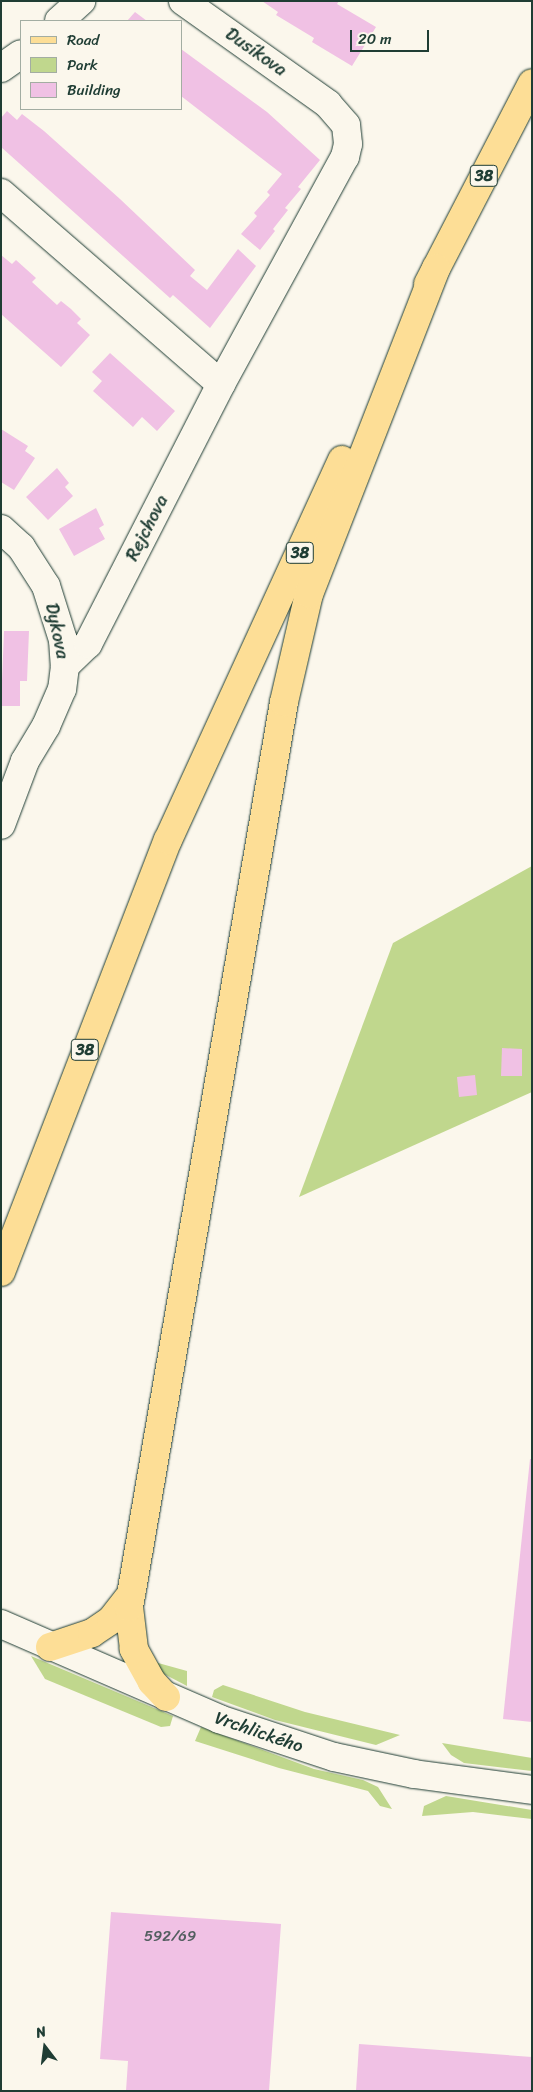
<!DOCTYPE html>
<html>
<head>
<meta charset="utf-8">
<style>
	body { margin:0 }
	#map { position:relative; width:533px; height:2092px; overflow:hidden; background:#fbf7ec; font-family:Sriracha,sans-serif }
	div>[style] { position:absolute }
	.green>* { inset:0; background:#c0d78d }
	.building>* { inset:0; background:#f0c1e4 }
	.roads { filter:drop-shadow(0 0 1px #1f3d34) drop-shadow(0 0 1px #1f3d34) }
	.minor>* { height:28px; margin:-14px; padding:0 14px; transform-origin:14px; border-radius:14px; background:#fbf7ec }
	.major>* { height:28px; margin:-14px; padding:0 14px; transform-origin:14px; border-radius:14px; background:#fdde96 }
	span { translate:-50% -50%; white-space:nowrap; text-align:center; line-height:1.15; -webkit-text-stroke:4px #fbf7ec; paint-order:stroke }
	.number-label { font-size:15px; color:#535e60 }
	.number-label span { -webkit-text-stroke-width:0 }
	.shield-label span { padding:1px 4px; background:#fbf7ec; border:1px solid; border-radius:4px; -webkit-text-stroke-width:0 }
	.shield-label { font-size:16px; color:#1f3d34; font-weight:700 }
	.street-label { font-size:18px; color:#1f3d34 }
	.frame { position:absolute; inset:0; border:2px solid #1f3d34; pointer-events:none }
	.legend { position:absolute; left:20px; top:20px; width:162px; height:90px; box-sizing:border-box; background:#fbf7ec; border:1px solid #a3ada2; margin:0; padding:6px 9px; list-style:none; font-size:15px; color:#1f3d34 }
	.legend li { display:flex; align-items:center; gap:10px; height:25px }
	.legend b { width:25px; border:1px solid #a3ada2 }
	.north { position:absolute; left:20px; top:2022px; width:50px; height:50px; -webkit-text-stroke:4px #fbf7ec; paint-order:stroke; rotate:345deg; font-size:14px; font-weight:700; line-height:20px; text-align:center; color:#1f3d34 }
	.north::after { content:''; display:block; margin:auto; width:18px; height:22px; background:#1f3d34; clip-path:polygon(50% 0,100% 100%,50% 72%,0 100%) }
	.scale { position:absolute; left:350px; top:30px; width:79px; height:22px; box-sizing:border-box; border:2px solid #1f3d34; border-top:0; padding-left:6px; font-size:15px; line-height:18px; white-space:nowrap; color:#1f3d34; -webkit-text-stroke:4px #fbf7ec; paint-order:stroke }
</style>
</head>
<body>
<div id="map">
	<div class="green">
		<div style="clip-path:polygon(532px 866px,532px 1092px,299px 1197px,393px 943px)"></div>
		<div style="clip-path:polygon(31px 1656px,173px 1716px,170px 1726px,161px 1727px,45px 1679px)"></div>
		<div style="clip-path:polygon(151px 1661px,187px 1671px,187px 1686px,164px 1674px)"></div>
		<div style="clip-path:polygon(223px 1685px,305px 1712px,400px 1735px,376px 1745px,275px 1720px,212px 1697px,214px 1690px)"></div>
		<div style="clip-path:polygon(201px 1727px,314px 1769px,363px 1780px,378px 1787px,392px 1809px,380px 1806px,368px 1791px,279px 1768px,195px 1741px)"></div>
		<div style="clip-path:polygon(442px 1743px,532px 1758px,532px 1771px,464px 1763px,451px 1755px)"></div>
		<div style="clip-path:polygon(446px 1796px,532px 1810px,532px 1819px,473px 1812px,422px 1816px,424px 1806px)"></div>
	</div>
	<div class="building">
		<div style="clip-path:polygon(262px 1px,339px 1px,337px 4px,376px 27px,352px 66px,312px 42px,314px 38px,276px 15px,278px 12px)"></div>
		<div style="clip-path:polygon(135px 12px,147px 21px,127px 21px)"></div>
		<div style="clip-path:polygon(181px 49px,267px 112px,320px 160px,298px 187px,301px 189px,285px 208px,288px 210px,273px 229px,275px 231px,260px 250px,241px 234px,257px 216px,254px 213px,270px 195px,267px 192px,282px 174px,181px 96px)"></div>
		<div style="clip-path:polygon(7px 111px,17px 120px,22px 114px,44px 131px,120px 199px,195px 270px,190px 276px,207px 290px,238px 249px,256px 266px,210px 328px,173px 295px,170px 298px,1px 147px,1px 118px)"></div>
		<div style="clip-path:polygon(1px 255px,12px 264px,16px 260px,36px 278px,32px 282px,57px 305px,61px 301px,71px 309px,81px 319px,77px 323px,90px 335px,61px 367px,1px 314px)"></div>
		<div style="clip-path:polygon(110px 353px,175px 411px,157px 431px,142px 417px,133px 427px,93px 391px,102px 381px,92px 372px)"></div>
		<div style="clip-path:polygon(1px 429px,28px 446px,25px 451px,35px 458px,14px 490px,1px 482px)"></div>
		<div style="clip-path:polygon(57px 468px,69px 483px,65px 487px,73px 496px,48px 520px,26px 497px)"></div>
		<div style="clip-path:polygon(96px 508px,104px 525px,99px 528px,105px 539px,74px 556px,59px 529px)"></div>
		<div style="clip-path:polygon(4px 631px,29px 631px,27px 681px,20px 681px,20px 706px,1px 706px)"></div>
		<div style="clip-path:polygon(502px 1048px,522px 1049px,522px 1076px,501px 1076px)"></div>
		<div style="clip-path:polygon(475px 1075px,477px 1095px,459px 1097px,457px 1077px)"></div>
		<div style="clip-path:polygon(530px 1459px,532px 1459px,532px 1722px,503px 1719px)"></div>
		<div style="clip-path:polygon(111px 1912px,281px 1924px,269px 2091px,126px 2091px,128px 2061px,100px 2059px)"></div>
		<div style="clip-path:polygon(359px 2044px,532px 2057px,532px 2091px,356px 2091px)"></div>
	</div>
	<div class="roads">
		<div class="minor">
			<div style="left:59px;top:21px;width:30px;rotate:-42deg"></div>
			<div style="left:1px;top:68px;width:24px;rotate:-35deg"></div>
			<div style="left:1px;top:193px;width:291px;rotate:41deg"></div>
			<div style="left:1px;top:529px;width:27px;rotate:42deg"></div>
			<div style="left:21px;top:547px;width:46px;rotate:57.3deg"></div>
			<div style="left:46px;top:586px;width:57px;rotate:72.5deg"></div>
			<div style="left:63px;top:640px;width:26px;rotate:86deg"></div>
			<div style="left:65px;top:666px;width:23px;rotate:97deg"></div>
			<div style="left:62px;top:689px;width:40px;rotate:113.4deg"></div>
			<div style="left:46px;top:726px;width:41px;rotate:121deg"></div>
			<div style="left:25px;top:761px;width:68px;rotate:110.6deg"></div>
			<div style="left:65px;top:666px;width:32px;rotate:-44deg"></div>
			<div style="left:88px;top:644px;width:292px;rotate:-62.9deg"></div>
			<div style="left:221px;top:384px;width:259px;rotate:-61.4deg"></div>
			<div style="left:345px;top:157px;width:13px;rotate:-77deg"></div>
			<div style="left:348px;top:144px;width:19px;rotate:-96deg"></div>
			<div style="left:346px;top:125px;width:28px;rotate:-131deg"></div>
			<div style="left:328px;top:104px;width:178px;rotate:-144.6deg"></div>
			<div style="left:1px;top:1624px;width:238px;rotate:23.5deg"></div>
			<div style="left:219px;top:1719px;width:121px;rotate:18.3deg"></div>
			<div style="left:334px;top:1757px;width:82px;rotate:12deg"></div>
			<div style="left:414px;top:1774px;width:119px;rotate:7.7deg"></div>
		</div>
		<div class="major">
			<div style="left:428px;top:284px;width:226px;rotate:-62.6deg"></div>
			<div style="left:1px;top:1272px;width:463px;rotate:-68.9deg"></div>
			<div style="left:168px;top:840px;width:418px;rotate:-65.4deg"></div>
			<div style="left:50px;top:1647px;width:44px;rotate:-18.4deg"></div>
			<div style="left:92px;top:1633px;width:23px;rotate:-34deg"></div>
			<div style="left:111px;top:1620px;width:33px;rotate:-52deg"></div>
			<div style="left:166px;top:1697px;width:21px;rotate:-133deg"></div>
			<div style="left:152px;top:1682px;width:38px;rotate:-119deg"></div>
			<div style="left:134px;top:1649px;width:42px;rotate:-96.8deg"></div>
			<div style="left:129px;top:1607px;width:918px;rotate:-80.28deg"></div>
			<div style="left:284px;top:702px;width:111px;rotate:-77deg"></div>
			<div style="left:309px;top:594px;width:350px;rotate:-68.7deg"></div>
		</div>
	</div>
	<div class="number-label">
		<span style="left:170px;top:1937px">592/69</span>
	</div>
	<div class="shield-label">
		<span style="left:484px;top:176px">38</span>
		<span style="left:300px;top:553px">38</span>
		<span style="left:85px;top:1050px">38</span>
	</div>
	<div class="street-label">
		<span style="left:256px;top:52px;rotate:35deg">Dusíkova</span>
		<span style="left:147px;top:528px;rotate:-63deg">Rejchova</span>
		<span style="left:57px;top:631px;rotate:78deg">Dykova</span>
		<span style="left:259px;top:1732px;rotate:19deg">Vrchlického</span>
	</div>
	<div class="frame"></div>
	<ul class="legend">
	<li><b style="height:6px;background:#fdde96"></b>Road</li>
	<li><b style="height:14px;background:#c0d78d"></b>Park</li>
	<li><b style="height:14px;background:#f0c1e4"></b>Building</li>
	</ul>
	<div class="north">N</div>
	<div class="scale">20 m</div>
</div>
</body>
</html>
